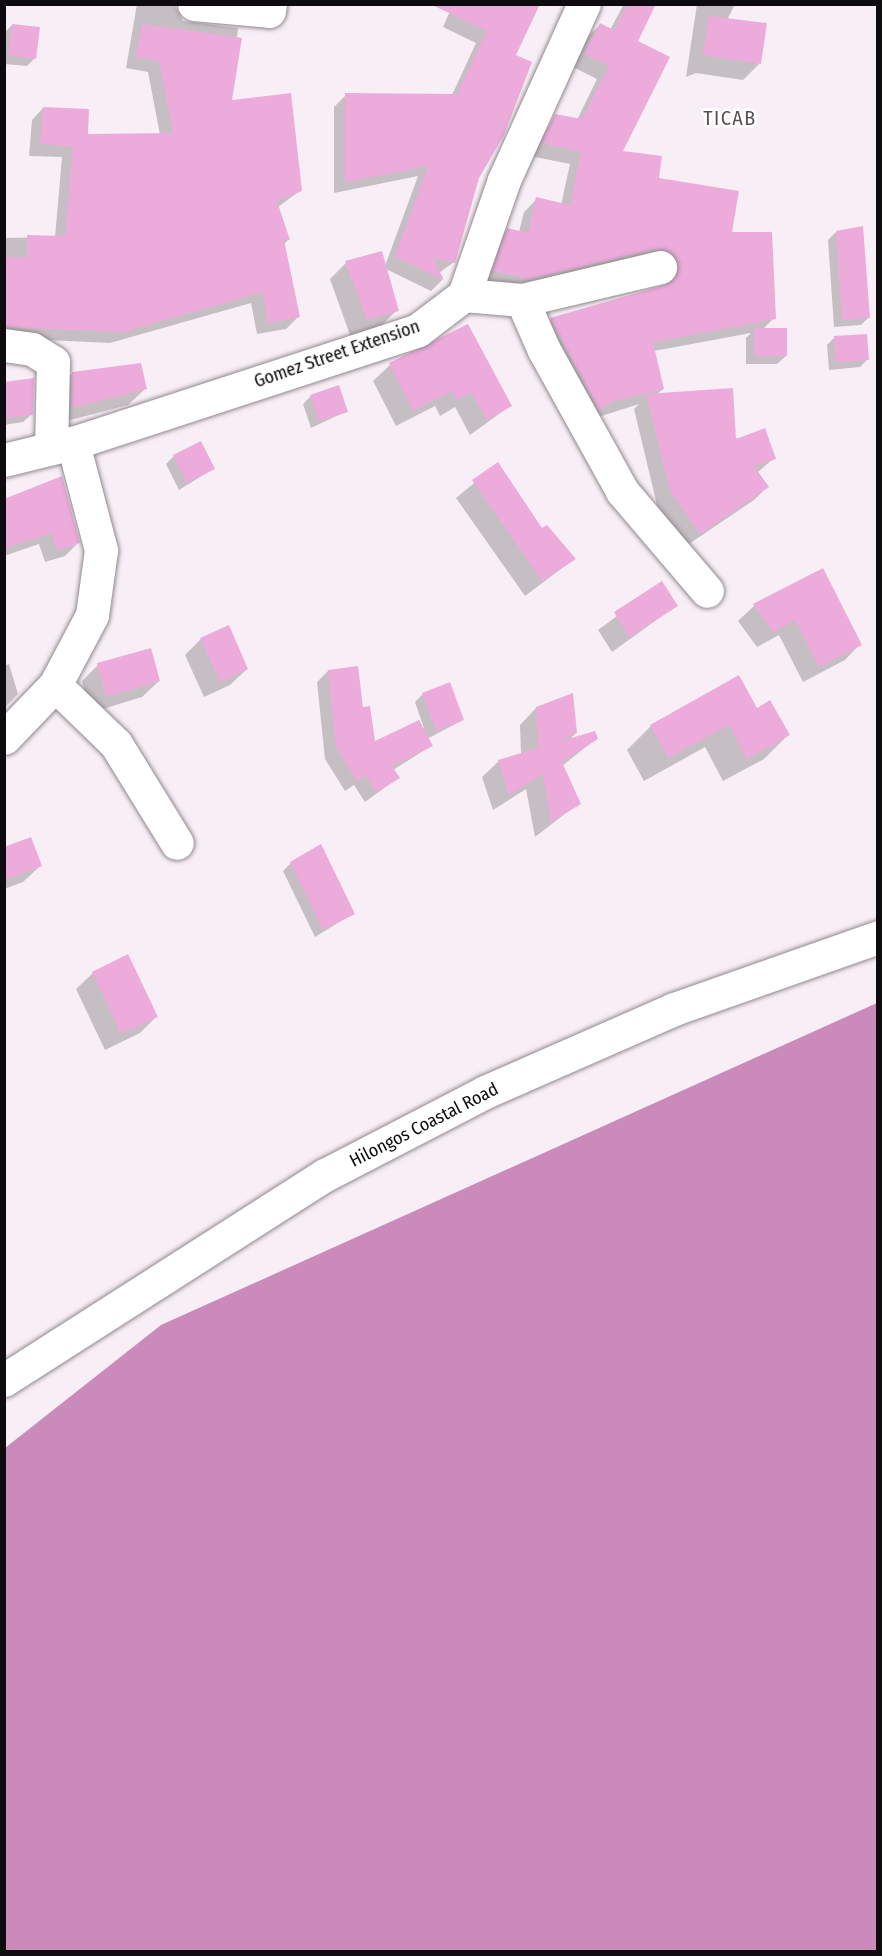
<!DOCTYPE html>
<html>
<head>
<meta charset="utf-8">
<style>
	body { margin:0 }
	#map { position:relative; width:882px; height:1956px; overflow:hidden; background:#f7eff5; font-family:"Fira Sans Condensed",sans-serif }
	div>[style] { position:absolute }
	.water>* { inset:0; background:#ca8aba }
	.shadow>* { inset:0; background:#0003 }
	.building>* { inset:0; background:#edabdc }
	.roads { filter:drop-shadow(0 0 2px #91898e) drop-shadow(0 0 2px #91898e) }
	.minor>* { height:33px; margin:-16.5px; padding:0 16.5px; transform-origin:16.5px; border-radius:16.5px; background:#fff }
	span { translate:-50% -50%; white-space:nowrap; text-align:center; line-height:1.15; -webkit-text-stroke:5px #fff; paint-order:stroke }
	.street-label { font-size:18px; color:#0d0b0d }
	.neighbourhood-label { font-size:20px; color:#575055; letter-spacing:1.5px }
	.frame { position:absolute; inset:0; border:6px solid #0d0b0d; pointer-events:none }
</style>
</head>
<body>
<div id="map">
	<div class="water">
		<div style="clip-path:polygon(877px 1003px,877px 1951px,5px 1951px,5px 1448px,161px 1325px)"></div>
	</div>
	<div class="shadow">
		<div style="clip-path:polygon(137px 4px,174px 4px,183px 21px,238px 28px,230px 102px,301px 190px,278px 207px,289px 239px,284px 244px,298px 317px,286px 329px,257px 334px,251px 303px,110px 343px,4px 338px,4px 238px,55px 237px,62px 157px,29px 156px,32px 120px,43px 108px,86px 135px,160px 135px,148px 72px,126px 68px)"></div>
		<div style="clip-path:polygon(453px 4px,538px 4px,514px 56px,509px 107px,514px 108px,478px 178px,454px 262px,439px 273px,442px 280px,431px 291px,386px 269px,397px 310px,380px 327px,350px 335px,330px 279px,346px 263px,385px 266px,418px 176px,334px 193px,334px 107px,346px 95px,452px 95px,476px 43px,443px 27px)"></div>
		<div style="clip-path:polygon(624px 4px,655px 4px,636px 42px,621px 152px,730px 234px,774px 318px,762px 330px,786px 356px,777px 364px,746px 364px,746px 338px,751px 333px,654px 351px,663px 389px,656px 395px,774px 458px,757px 473px,767px 487px,754px 500px,686px 546px,657px 505px,634px 409px,639px 404px,586px 421px,539px 331px,551px 319px,666px 286px,662px 267px,514px 290px,481px 283px,495px 242px,508px 230px,519px 232px,524px 212px,537px 199px,561px 205px,570px 164px,530px 156px,555px 116px,577px 120px,597px 79px,573px 67px,587px 37px,600px 25px,610px 30px)"></div>
		<div style="clip-path:polygon(697px 4px,735px 4px,728px 18px,759px 64px,743px 80px,696px 73px,686px 77px)"></div>
		<div style="clip-path:polygon(12px 25px,35px 58px,27px 66px,4px 64px,4px 33px)"></div>
		<div style="clip-path:polygon(836px 232px,869px 317px,861px 325px,834px 327px,828px 240px)"></div>
		<div style="clip-path:polygon(467px 326px,510px 406px,470px 435px,455px 407px,440px 416px,435px 406px,396px 426px,373px 381px,390px 365px)"></div>
		<div style="clip-path:polygon(835px 337px,868px 359px,860px 367px,829px 370px,827px 345px)"></div>
		<div style="clip-path:polygon(72px 374px,145px 389px,128px 405px,55px 424px,56px 390px)"></div>
		<div style="clip-path:polygon(4px 383px,32px 414px,23px 422px,4px 425px)"></div>
		<div style="clip-path:polygon(311px 396px,347px 411px,311px 428px,303px 404px)"></div>
		<div style="clip-path:polygon(174px 456px,213px 469px,179px 490px,166px 464px)"></div>
		<div style="clip-path:polygon(497px 464px,542px 530px,574px 559px,525px 596px,456px 498px)"></div>
		<div style="clip-path:polygon(4px 499px,78px 543px,65px 556px,45px 562px,39px 544px,4px 556px)"></div>
		<div style="clip-path:polygon(822px 570px,860px 644px,845px 660px,803px 682px,779px 635px,757px 647px,738px 621px,754px 606px)"></div>
		<div style="clip-path:polygon(662px 583px,676px 606px,612px 652px,598px 630px)"></div>
		<div style="clip-path:polygon(201px 639px,247px 669px,230px 685px,204px 697px,185px 655px)"></div>
		<div style="clip-path:polygon(9px 664px,18px 694px,4px 708px,4px 666px)"></div>
		<div style="clip-path:polygon(98px 665px,159px 681px,142px 697px,90px 713px,82px 681px)"></div>
		<div style="clip-path:polygon(328px 671px,362px 708px,374px 744px,424px 728px,415px 702px,423px 694px,463px 720px,427px 739px,431px 746px,393px 770px,398px 778px,365px 802px,354px 785px,345px 791px,325px 759px,317px 682px)"></div>
		<div style="clip-path:polygon(536px 708px,576px 733px,568px 741px,597px 738px,562px 766px,579px 803px,535px 837px,526px 789px,493px 810px,482px 777px,499px 761px,521px 754px,520px 725px)"></div>
		<div style="clip-path:polygon(756px 710px,788px 735px,764px 759px,723px 781px,705px 747px,644px 781px,627px 750px,651px 726px)"></div>
		<div style="clip-path:polygon(4px 848px,40px 866px,23px 882px,4px 889px)"></div>
		<div style="clip-path:polygon(291px 863px,354px 913px,315px 937px,283px 871px)"></div>
		<div style="clip-path:polygon(93px 973px,156px 1017px,140px 1033px,105px 1050px,76px 989px)"></div>
	</div>
	<div class="building">
		<div style="clip-path:polygon(430px 4px,540px 4px,516px 55px,532px 62px,504px 135px,479px 178px,455px 263px,433px 258px,444px 280px,395px 257px,428px 166px,345px 182px,345px 93px,457px 94px,487px 31px)"></div>
		<div style="clip-path:polygon(628px 4px,656px 4px,638px 41px,670px 57px,623px 151px,662px 156px,659px 178px,739px 191px,732px 232px,772px 232px,776px 319px,653px 342px,664px 389px,613px 401px,599px 410px,550px 318px,665px 285px,678px 273px,674px 255px,656px 249px,530px 279px,492px 271px,507px 228px,528px 233px,536px 197px,570px 205px,581px 152px,541px 143px,555px 114px,582px 119px,609px 66px,584px 54px,600px 23px,614px 30px)"></div>
		<div style="clip-path:polygon(709px 16px,767px 23px,761px 64px,703px 55px)"></div>
		<div style="clip-path:polygon(12px 24px,40px 27px,36px 59px,8px 55px)"></div>
		<div style="clip-path:polygon(142px 24px,242px 38px,232px 100px,291px 93px,302px 191px,277px 201px,290px 240px,284px 240px,300px 317px,268px 323px,262px 292px,123px 332px,4px 327px,4px 257px,27px 257px,27px 235px,65px 236px,73px 146px,40px 144px,43px 107px,89px 109px,88px 134px,173px 133px,159px 61px,136px 57px)"></div>
		<div style="clip-path:polygon(863px 226px,870px 318px,842px 320px,836px 231px)"></div>
		<div style="clip-path:polygon(382px 251px,399px 311px,367px 320px,345px 261px)"></div>
		<div style="clip-path:polygon(468px 324px,512px 406px,487px 420px,471px 392px,457px 400px,452px 391px,413px 411px,389px 363px)"></div>
		<div style="clip-path:polygon(754px 328px,787px 328px,787px 356px,754px 356px)"></div>
		<div style="clip-path:polygon(867px 334px,869px 360px,836px 362px,834px 336px)"></div>
		<div style="clip-path:polygon(141px 363px,147px 389px,71px 408px,72px 372px)"></div>
		<div style="clip-path:polygon(34px 378px,33px 415px,4px 418px,4px 382px)"></div>
		<div style="clip-path:polygon(339px 385px,348px 412px,319px 421px,310px 395px)"></div>
		<div style="clip-path:polygon(733px 388px,736px 439px,765px 428px,776px 459px,754px 466px,769px 487px,700px 534px,670px 491px,646px 394px)"></div>
		<div style="clip-path:polygon(201px 441px,215px 469px,187px 483px,173px 455px)"></div>
		<div style="clip-path:polygon(498px 462px,542px 528px,547px 525px,576px 559px,542px 581px,472px 480px)"></div>
		<div style="clip-path:polygon(62px 476px,80px 543px,57px 550px,52px 533px,4px 548px,4px 499px)"></div>
		<div style="clip-path:polygon(823px 568px,862px 645px,819px 667px,795px 620px,773px 632px,753px 604px)"></div>
		<div style="clip-path:polygon(662px 581px,678px 606px,629px 637px,614px 612px)"></div>
		<div style="clip-path:polygon(229px 625px,248px 669px,220px 682px,200px 638px)"></div>
		<div style="clip-path:polygon(151px 648px,160px 681px,106px 697px,97px 663px)"></div>
		<div style="clip-path:polygon(358px 666px,363px 707px,370px 706px,375px 741px,419px 720px,433px 746px,392px 766px,400px 778px,377px 792px,365px 775px,357px 781px,336px 747px,328px 670px)"></div>
		<div style="clip-path:polygon(739px 675px,757px 708px,770px 700px,790px 735px,747px 759px,729px 725px,668px 758px,650px 725px)"></div>
		<div style="clip-path:polygon(450px 682px,464px 720px,436px 731px,422px 693px)"></div>
		<div style="clip-path:polygon(573px 693px,577px 733px,554px 743px,595px 731px,598px 739px,562px 762px,581px 804px,551px 822px,543px 774px,509px 795px,498px 760px,538px 748px,536px 707px)"></div>
		<div style="clip-path:polygon(31px 837px,42px 866px,4px 880px,4px 847px)"></div>
		<div style="clip-path:polygon(321px 844px,355px 914px,323px 930px,290px 862px)"></div>
		<div style="clip-path:polygon(128px 954px,158px 1017px,121px 1034px,92px 972px)"></div>
	</div>
	<div class="roads">
		<div class="minor">
			<div style="left:194px;top:4px;width:75px;rotate:5.3deg"></div>
			<div style="left:269px;top:11px;width:7px;rotate:-82deg"></div>
			<div style="left:464px;top:295px;width:58px;rotate:4.9deg"></div>
			<div style="left:522px;top:300px;width:55px;rotate:66.3deg"></div>
			<div style="left:544px;top:350px;width:161px;rotate:61deg"></div>
			<div style="left:622px;top:491px;width:131px;rotate:49.6deg"></div>
			<div style="left:522px;top:300px;width:142px;rotate:-13.4deg"></div>
			<div style="left:4px;top:345px;width:28px;rotate:8deg"></div>
			<div style="left:32px;top:349px;width:25px;rotate:32deg"></div>
			<div style="left:53px;top:362px;width:86px;rotate:91.3deg"></div>
			<div style="left:4px;top:460px;width:71px;rotate:-13.8deg"></div>
			<div style="left:73px;top:443px;width:363px;rotate:-18.1deg"></div>
			<div style="left:418px;top:330px;width:58px;rotate:-37.3deg"></div>
			<div style="left:464px;top:295px;width:122px;rotate:-70.8deg"></div>
			<div style="left:504px;top:180px;width:193px;rotate:-65.6deg"></div>
			<div style="left:55px;top:685px;width:85px;rotate:44deg"></div>
			<div style="left:116px;top:744px;width:116px;rotate:58.4deg"></div>
			<div style="left:4px;top:738px;width:74px;rotate:-46.1deg"></div>
			<div style="left:55px;top:685px;width:79px;rotate:-62.1deg"></div>
			<div style="left:92px;top:615px;width:66px;rotate:-82.1deg"></div>
			<div style="left:101px;top:550px;width:111px;rotate:-104.7deg"></div>
			<div style="left:4px;top:1380px;width:381px;rotate:-32.6deg"></div>
			<div style="left:325px;top:1175px;width:180px;rotate:-27.4deg"></div>
			<div style="left:485px;top:1092px;width:206px;rotate:-23.7deg"></div>
			<div style="left:674px;top:1009px;width:216px;rotate:-19.4deg"></div>
		</div>
	</div>
	<div class="street-label">
		<span style="left:337px;top:354px;rotate:-19deg">Gomez Street Extension</span>
		<span style="left:424px;top:1125px;rotate:-27deg">Hilongos Coastal Road</span>
	</div>
	<div class="neighbourhood-label">
		<span style="left:730px;top:118px">TICAB</span>
	</div>
	<div class="frame"></div>
</div>
</body>
</html>
